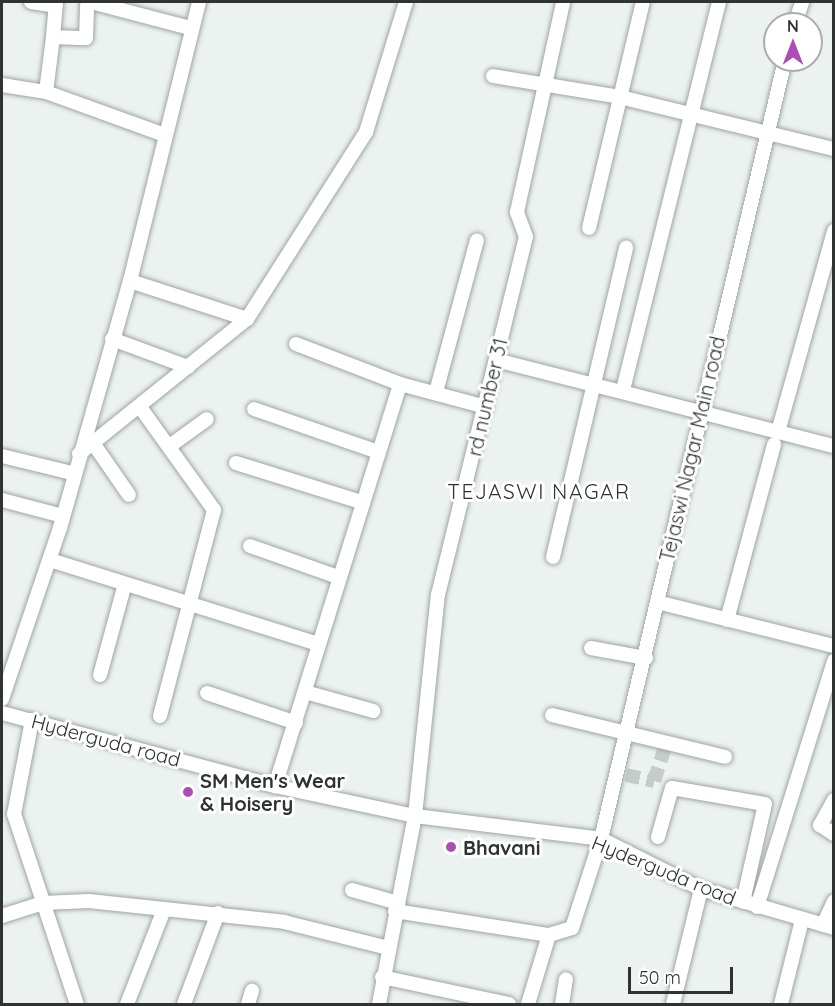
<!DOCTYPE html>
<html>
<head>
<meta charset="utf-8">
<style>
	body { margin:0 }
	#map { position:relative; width:835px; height:1006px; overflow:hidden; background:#ebf2f0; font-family:Quicksand,sans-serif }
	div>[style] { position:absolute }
	.minor-tunnel>* { height:14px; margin-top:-7px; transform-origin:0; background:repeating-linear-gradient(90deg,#c6ccca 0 14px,transparent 0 21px) }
	.roads { filter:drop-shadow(0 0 2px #9ea5a3) drop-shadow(0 0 2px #9ea5a3) }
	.minor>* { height:14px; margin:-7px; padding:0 7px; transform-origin:7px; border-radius:7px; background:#fff }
	.dots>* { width:16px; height:16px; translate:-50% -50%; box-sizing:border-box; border:3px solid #fff; border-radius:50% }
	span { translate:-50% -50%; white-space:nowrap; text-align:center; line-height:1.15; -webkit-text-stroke:6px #fff; paint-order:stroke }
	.street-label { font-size:20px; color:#303332 }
	.poi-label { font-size:20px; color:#303332; font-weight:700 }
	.left { translate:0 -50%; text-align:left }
	.neighbourhood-label { font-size:21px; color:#303332; letter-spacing:1.5px }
	.frame { position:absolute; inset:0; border:3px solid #303332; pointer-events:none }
	.north { position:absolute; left:763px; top:12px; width:60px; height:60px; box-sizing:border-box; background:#fff; border:2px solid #acadad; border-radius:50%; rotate:0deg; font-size:16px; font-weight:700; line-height:24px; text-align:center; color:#303332 }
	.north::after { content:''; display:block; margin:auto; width:21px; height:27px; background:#ac4db5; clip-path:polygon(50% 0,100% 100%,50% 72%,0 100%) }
	.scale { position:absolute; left:628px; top:967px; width:105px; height:27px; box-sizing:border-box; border:3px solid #303332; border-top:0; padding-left:8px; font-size:18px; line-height:21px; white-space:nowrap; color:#303332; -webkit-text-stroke:4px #fff; paint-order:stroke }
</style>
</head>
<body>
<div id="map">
	<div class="minor-tunnel">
		<div style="left:626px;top:775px;width:29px;rotate:12deg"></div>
		<div style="left:654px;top:781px;width:36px;rotate:-72deg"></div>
	</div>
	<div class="roads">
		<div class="minor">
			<div style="left:31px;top:2px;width:25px;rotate:9deg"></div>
			<div style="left:91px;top:2px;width:102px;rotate:14.7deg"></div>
			<div style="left:795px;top:24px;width:23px;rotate:-72deg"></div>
			<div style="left:53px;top:37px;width:35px;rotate:-85deg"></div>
			<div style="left:493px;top:76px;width:129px;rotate:9.4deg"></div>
			<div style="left:620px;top:97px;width:220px;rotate:13.7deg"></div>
			<div style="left:2px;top:85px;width:45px;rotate:9deg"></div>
			<div style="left:46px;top:92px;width:123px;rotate:19.9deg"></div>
			<div style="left:46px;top:92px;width:55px;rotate:-82.7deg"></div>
			<div style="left:53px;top:37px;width:33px;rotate:2deg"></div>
			<div style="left:86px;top:38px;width:36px;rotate:-88deg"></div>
			<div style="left:589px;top:228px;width:232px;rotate:-76.6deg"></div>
			<div style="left:130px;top:281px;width:123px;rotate:18deg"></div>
			<div style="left:112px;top:339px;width:81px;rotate:20.2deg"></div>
			<div style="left:296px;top:344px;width:111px;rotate:21deg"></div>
			<div style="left:400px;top:384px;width:89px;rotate:15deg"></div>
			<div style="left:496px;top:360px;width:349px;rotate:14.3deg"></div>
			<div style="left:623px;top:390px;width:400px;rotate:-76.1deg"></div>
			<div style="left:436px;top:392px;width:157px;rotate:-74.9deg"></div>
			<div style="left:140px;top:407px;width:127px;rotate:54.3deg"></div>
			<div style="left:214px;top:510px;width:213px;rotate:104.7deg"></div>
			<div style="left:254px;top:409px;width:128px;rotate:19.1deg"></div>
			<div style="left:778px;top:432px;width:209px;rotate:-74.4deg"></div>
			<div style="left:93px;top:443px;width:63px;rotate:55.3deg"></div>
			<div style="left:171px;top:445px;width:44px;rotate:-35.8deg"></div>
			<div style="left:79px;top:454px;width:216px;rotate:-38.8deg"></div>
			<div style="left:247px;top:319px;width:222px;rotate:-57.5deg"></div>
			<div style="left:366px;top:132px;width:136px;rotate:-72.9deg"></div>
			<div style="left:2px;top:456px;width:72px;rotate:13.7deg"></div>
			<div style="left:236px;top:463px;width:131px;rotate:17.3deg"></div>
			<div style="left:2px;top:500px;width:63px;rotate:14.7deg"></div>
			<div style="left:250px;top:546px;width:93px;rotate:19.4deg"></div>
			<div style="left:553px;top:557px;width:318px;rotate:-76.7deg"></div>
			<div style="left:50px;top:560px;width:281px;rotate:17.4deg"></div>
			<div style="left:657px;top:602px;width:182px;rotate:14deg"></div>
			<div style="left:727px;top:620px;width:182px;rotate:-75deg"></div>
			<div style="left:591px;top:648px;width:56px;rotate:10.3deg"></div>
			<div style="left:100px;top:675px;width:91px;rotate:-74.7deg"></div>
			<div style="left:305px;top:692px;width:71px;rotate:15.6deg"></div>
			<div style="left:207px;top:693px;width:94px;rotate:18.6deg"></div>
			<div style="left:2px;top:699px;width:181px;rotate:-71.3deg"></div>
			<div style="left:60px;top:528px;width:257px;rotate:-74.2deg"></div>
			<div style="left:130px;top:281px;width:287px;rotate:-76.1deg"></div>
			<div style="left:2px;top:713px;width:283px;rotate:15deg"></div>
			<div style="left:275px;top:786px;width:143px;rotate:12.1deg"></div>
			<div style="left:415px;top:816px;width:187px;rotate:7deg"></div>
			<div style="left:601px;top:839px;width:112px;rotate:26.6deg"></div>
			<div style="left:701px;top:889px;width:139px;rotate:16.3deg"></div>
			<div style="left:552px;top:715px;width:178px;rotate:13.6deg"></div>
			<div style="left:32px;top:720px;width:96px;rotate:100.8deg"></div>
			<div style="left:14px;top:814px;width:200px;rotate:71.7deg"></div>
			<div style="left:275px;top:786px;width:421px;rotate:-72.7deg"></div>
			<div style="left:834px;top:800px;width:29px;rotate:119deg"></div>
			<div style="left:820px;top:825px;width:17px;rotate:33deg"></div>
			<div style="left:658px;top:837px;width:51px;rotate:-74.1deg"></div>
			<div style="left:672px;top:788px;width:94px;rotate:9.8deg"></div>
			<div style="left:765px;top:804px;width:100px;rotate:102.7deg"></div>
			<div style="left:352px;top:890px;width:48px;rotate:15.8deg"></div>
			<div style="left:757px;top:907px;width:258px;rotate:-72.6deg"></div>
			<div style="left:395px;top:911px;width:156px;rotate:8.9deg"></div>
			<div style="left:2px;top:916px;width:43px;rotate:-17.6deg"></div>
			<div style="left:43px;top:903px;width:46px;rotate:-2.5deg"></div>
			<div style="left:89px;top:901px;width:196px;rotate:6.1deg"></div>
			<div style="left:284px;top:922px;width:107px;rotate:14deg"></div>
			<div style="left:823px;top:925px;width:26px;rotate:-65deg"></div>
			<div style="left:382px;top:977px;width:130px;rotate:12deg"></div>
			<div style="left:127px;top:1004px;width:99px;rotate:-68.6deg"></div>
			<div style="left:184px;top:1004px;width:97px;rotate:-69.5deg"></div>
			<div style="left:248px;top:1004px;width:14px;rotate:-73deg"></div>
			<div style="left:379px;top:1004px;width:191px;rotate:-79.2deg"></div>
			<div style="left:415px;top:816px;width:222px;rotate:-84.1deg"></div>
			<div style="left:438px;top:595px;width:369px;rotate:-76.2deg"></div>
			<div style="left:526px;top:237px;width:27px;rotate:-110deg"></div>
			<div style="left:517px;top:212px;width:215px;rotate:-77.6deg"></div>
			<div style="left:528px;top:1004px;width:72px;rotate:-73.1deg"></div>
			<div style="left:549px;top:935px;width:24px;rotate:-17deg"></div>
			<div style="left:572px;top:928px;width:94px;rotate:-72deg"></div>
			<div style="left:601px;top:839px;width:800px;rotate:-76.71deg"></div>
			<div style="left:562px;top:1004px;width:25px;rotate:-81deg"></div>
			<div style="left:673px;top:1004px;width:118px;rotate:-76.3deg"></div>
			<div style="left:781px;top:1004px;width:87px;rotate:-76deg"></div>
		</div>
	</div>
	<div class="dots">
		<div style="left:188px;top:792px;background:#ac4db5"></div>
		<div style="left:451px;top:847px;background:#ac4db5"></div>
	</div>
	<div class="street-label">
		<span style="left:487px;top:397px;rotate:-77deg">rd number 31</span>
		<span style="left:692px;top:449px;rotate:-77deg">Tejaswi Nagar Main road</span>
		<span style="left:106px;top:740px;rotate:15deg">Hyderguda road</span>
		<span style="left:664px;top:870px;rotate:22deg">Hyderguda road</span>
	</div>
	<div class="poi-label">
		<span class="left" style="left:200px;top:792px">SM Men's Wear<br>&amp; Hoisery</span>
		<span class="left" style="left:463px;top:847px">Bhavani</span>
	</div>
	<div class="neighbourhood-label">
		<span style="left:539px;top:491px">TEJASWI NAGAR</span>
	</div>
	<div class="frame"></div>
	<div class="north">N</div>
	<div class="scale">50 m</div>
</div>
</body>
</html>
